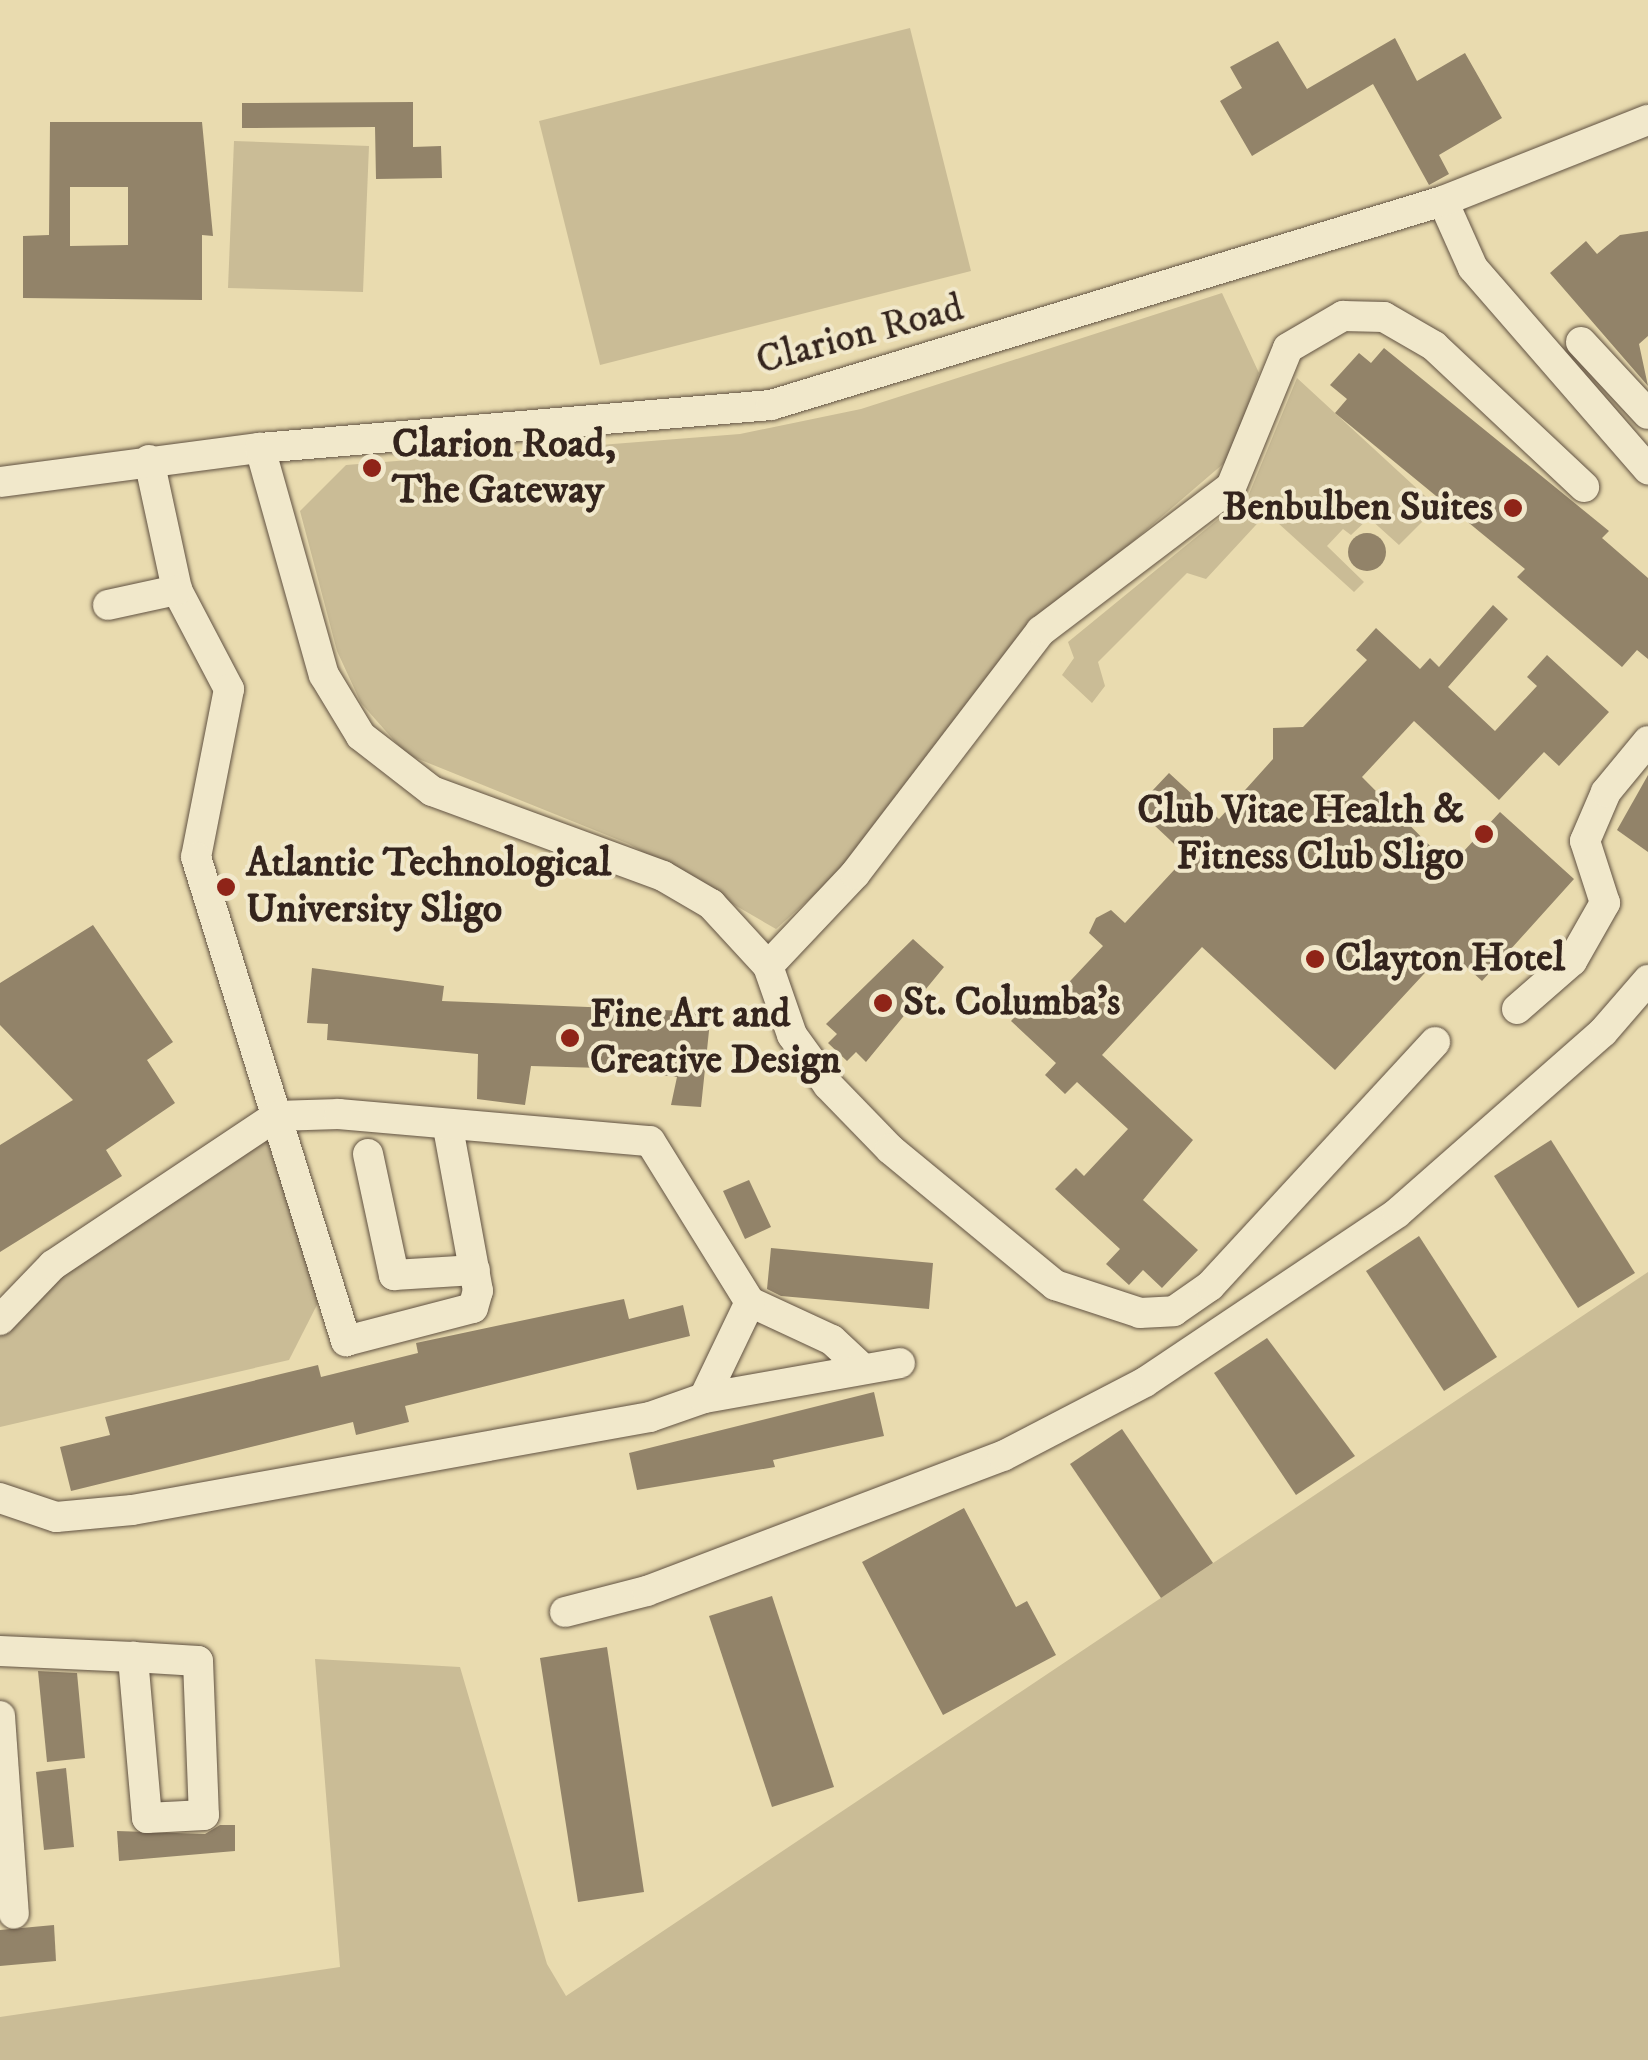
<!DOCTYPE html>
<html>
<head>
<meta charset="utf-8">
<style>
	body { margin:0 }
	#map { position:relative; width:1648px; height:2060px; overflow:hidden; background:#e9dbaf; font-family:"IM FELL DW Pica",serif }
	div>[style] { position:absolute }
	.green>* { inset:0; background:#cabc96 }
	.building>* { inset:0; background:#928369 }
	.round { border-radius:50% }
	.roads { filter:drop-shadow(0 0 2px #615242) drop-shadow(0 0 2px #615242) }
	.minor>* { height:30px; margin:-15px; padding:0 15px; transform-origin:15px; border-radius:15px; background:#f1e8cb }
	.dots>* { width:28px; height:28px; translate:-50% -50%; box-sizing:border-box; border:5px solid #f1e8cb; border-radius:50% }
	span { translate:-50% -50%; white-space:nowrap; text-align:center; line-height:1.15; -webkit-text-stroke:8px #f1e8cb; paint-order:stroke }
	.street-label { font-size:40px; color:#34241d }
	.poi-label { font-size:40px; color:#34241d; font-weight:700 }
	.left { translate:0 -50%; text-align:left }
	.right { translate:-100% -50%; text-align:right }
</style>
</head>
<body>
<div id="map">
	<div class="green">
		<div style="clip-path:polygon(910px 28px,971px 271px,600px 365px,539px 121px)"></div>
		<div style="clip-path:polygon(234px 141px,369px 146px,363px 292px,228px 288px)"></div>
		<div style="clip-path:polygon(1222px 293px,1259px 373px,1230px 458px,1018px 640px,847px 865px,776px 929px,629px 844px,406px 754px,361px 703px,337px 651px,300px 511px,346px 465px,740px 434px,861px 409px)"></div>
		<div style="clip-path:polygon(1297px 378px,1437px 507px,1399px 545px,1369px 518px,1351px 535px,1343px 529px,1327px 546px,1364px 582px,1354px 592px,1267px 513px,1206px 579px,1187px 573px,1098px 662px,1105px 686px,1092px 703px,1062px 675px,1074px 658px,1068px 642px,1249px 494px)"></div>
		<div style="clip-path:polygon(267px 1140px,321px 1297px,289px 1360px,0 1427px,0 1331px,67px 1267px)"></div>
		<div style="clip-path:polygon(1648px 1272px,1648px 2060px,0 2060px,0 2017px,340px 1967px,315px 1659px,460px 1667px,547px 1964px,566px 1996px)"></div>
	</div>
	<div class="building">
		<div style="clip-path:polygon(1395px 38px,1417px 81px,1465px 53px,1502px 118px,1439px 155px,1449px 174px,1429px 185px,1373px 84px,1252px 156px,1220px 101px,1242px 88px,1230px 67px,1278px 41px,1307px 89px)"></div>
		<div style="clip-path:polygon(413px 102px,413px 147px,441px 146px,442px 178px,376px 179px,375px 127px,242px 128px,242px 103px)"></div>
		<div style="clip-path:polygon(evenodd,50px 122px,202px 122px,213px 236px,202px 235px,202px 300px,23px 298px,23px 236px,49px 235px,50px 122px,70px 187px,128px 187px,128px 245px,70px 246px,70px 187px)"></div>
		<div style="clip-path:polygon(1648px 231px,1648px 336px,1639px 344px,1648px 386px,1550px 273px,1586px 241px,1597px 254px,1620px 235px)"></div>
		<div style="clip-path:polygon(1384px 348px,1609px 531px,1602px 538px,1648px 578px,1648px 659px,1637px 650px,1622px 667px,1517px 577px,1525px 569px,1335px 413px,1347px 399px,1330px 385px,1359px 353px,1371px 363px)"></div>
		<div class="round" style="left:1348px;top:533px;width:38px;height:38px"></div>
		<div style="clip-path:polygon(1493px 605px,1508px 619px,1448px 687px,1495px 731px,1537px 686px,1527px 677px,1547px 655px,1609px 712px,1559px 766px,1544px 752px,1499px 800px,1414px 721px,1362px 777px,1450px 866px,1500px 812px,1574px 879px,1482px 981px,1447px 949px,1335px 1070px,1202px 947px,1102px 1055px,1193px 1140px,1143px 1200px,1198px 1250px,1162px 1288px,1143px 1270px,1129px 1285px,1106px 1264px,1120px 1249px,1055px 1189px,1076px 1168px,1084px 1176px,1128px 1129px,1077px 1082px,1065px 1094px,1045px 1075px,1056px 1063px,1011px 1021px,1030px 1001px,1041px 1012px,1103px 946px,1089px 933px,1096px 918px,1111px 910px,1125px 923px,1187px 856px,1136px 808px,1169px 773px,1219px 819px,1273px 759px,1273px 728px,1303px 727px,1367px 660px,1356px 650px,1376px 628px,1420px 669px,1430px 658px,1439px 667px)"></div>
		<div style="clip-path:polygon(1648px 775px,1648px 852px,1617px 830px)"></div>
		<div style="clip-path:polygon(93px 925px,173px 1042px,147px 1060px,175px 1103px,106px 1150px,122px 1176px,0 1252px,0 1145px,73px 1100px,0 1025px,0 983px)"></div>
		<div style="clip-path:polygon(913px 939px,944px 967px,866px 1062px,856px 1052px,847px 1061px,828px 1043px,837px 1034px,826px 1024px)"></div>
		<div style="clip-path:polygon(312px 968px,444px 986px,442px 1001px,711px 1012px,701px 1107px,671px 1105px,677px 1077px,602px 1068px,531px 1066px,525px 1105px,477px 1099px,478px 1054px,327px 1040px,328px 1024px,307px 1023px)"></div>
		<div style="clip-path:polygon(1551px 1140px,1635px 1273px,1578px 1308px,1494px 1176px)"></div>
		<div style="clip-path:polygon(749px 1180px,771px 1227px,745px 1239px,723px 1191px)"></div>
		<div style="clip-path:polygon(1419px 1236px,1497px 1357px,1444px 1391px,1366px 1271px)"></div>
		<div style="clip-path:polygon(771px 1248px,933px 1263px,929px 1309px,781px 1296px,767px 1289px)"></div>
		<div style="clip-path:polygon(624px 1299px,629px 1319px,683px 1305px,690px 1336px,405px 1406px,409px 1422px,356px 1435px,353px 1422px,71px 1491px,60px 1447px,110px 1435px,105px 1417px,318px 1365px,321px 1377px,418px 1353px,416px 1343px)"></div>
		<div style="clip-path:polygon(1267px 1338px,1355px 1456px,1296px 1495px,1214px 1373px)"></div>
		<div style="clip-path:polygon(874px 1392px,884px 1436px,773px 1460px,775px 1467px,637px 1490px,629px 1453px)"></div>
		<div style="clip-path:polygon(1122px 1429px,1213px 1563px,1161px 1598px,1070px 1464px)"></div>
		<div style="clip-path:polygon(964px 1508px,1016px 1607px,1027px 1601px,1056px 1655px,943px 1715px,862px 1562px)"></div>
		<div style="clip-path:polygon(772px 1596px,834px 1787px,772px 1807px,709px 1616px)"></div>
		<div style="clip-path:polygon(607px 1647px,644px 1892px,578px 1902px,540px 1658px)"></div>
		<div style="clip-path:polygon(38px 1671px,77px 1673px,85px 1758px,47px 1762px)"></div>
		<div style="clip-path:polygon(66px 1768px,74px 1847px,44px 1850px,36px 1772px)"></div>
		<div style="clip-path:polygon(220px 1825px,235px 1825px,235px 1851px,119px 1861px,117px 1831px,205px 1834px)"></div>
		<div style="clip-path:polygon(54px 1925px,56px 1961px,0 1966px,0 1930px)"></div>
	</div>
	<div class="roads">
		<div class="minor">
			<div style="left:1443px;top:201px;width:73px;rotate:65.9deg"></div>
			<div style="left:1473px;top:268px;width:267px;rotate:49deg"></div>
			<div style="left:1581px;top:342px;width:98px;rotate:47.1deg"></div>
			<div style="left:260px;top:448px;width:236px;rotate:74.3deg"></div>
			<div style="left:324px;top:675px;width:71px;rotate:58.8deg"></div>
			<div style="left:361px;top:736px;width:90px;rotate:37.8deg"></div>
			<div style="left:432px;top:791px;width:246px;rotate:20.2deg"></div>
			<div style="left:663px;top:876px;width:56px;rotate:30.3deg"></div>
			<div style="left:711px;top:904px;width:84px;rotate:47.4deg"></div>
			<div style="left:768px;top:966px;width:73px;rotate:70.8deg"></div>
			<div style="left:792px;top:1035px;width:62px;rotate:54.2deg"></div>
			<div style="left:828px;top:1085px;width:89px;rotate:45.9deg"></div>
			<div style="left:890px;top:1149px;width:214px;rotate:39.5deg"></div>
			<div style="left:1055px;top:1285px;width:89px;rotate:18.2deg"></div>
			<div style="left:1140px;top:1313px;width:34px;rotate:-3deg"></div>
			<div style="left:1174px;top:1311px;width:44px;rotate:-34.8deg"></div>
			<div style="left:1210px;top:1286px;width:332px;rotate:-47.3deg"></div>
			<div style="left:149px;top:460px;width:133px;rotate:77.8deg"></div>
			<div style="left:177px;top:590px;width:112px;rotate:62.3deg"></div>
			<div style="left:229px;top:689px;width:171px;rotate:101.1deg"></div>
			<div style="left:196px;top:857px;width:507px;rotate:72.78deg"></div>
			<div style="left:346px;top:1341px;width:131px;rotate:-14.6deg"></div>
			<div style="left:473px;top:1308px;width:18px;rotate:-74deg"></div>
			<div style="left:478px;top:1291px;width:167px;rotate:-100.4deg"></div>
			<div style="left:0;top:482px;width:262px;rotate:-7.5deg"></div>
			<div style="left:260px;top:448px;width:513px;rotate:-4.81deg"></div>
			<div style="left:771px;top:405px;width:702px;rotate:-16.89deg"></div>
			<div style="left:1443px;top:201px;width:220px;rotate:-21.6deg"></div>
			<div style="left:108px;top:605px;width:71px;rotate:-12.3deg"></div>
			<div style="left:768px;top:966px;width:127px;rotate:-46.6deg"></div>
			<div style="left:855px;top:874px;width:306px;rotate:-52.6deg"></div>
			<div style="left:1041px;top:631px;width:238px;rotate:-37.2deg"></div>
			<div style="left:1231px;top:487px;width:150px;rotate:-67.7deg"></div>
			<div style="left:1288px;top:348px;width:64px;rotate:-30.2deg"></div>
			<div style="left:1343px;top:316px;width:41px;rotate:1.4deg"></div>
			<div style="left:1384px;top:317px;width:58px;rotate:30.1deg"></div>
			<div style="left:1434px;top:346px;width:206px;rotate:43.2deg"></div>
			<div style="left:1517px;top:1009px;width:73px;rotate:-41.1deg"></div>
			<div style="left:1572px;top:961px;width:67px;rotate:-60.4deg"></div>
			<div style="left:1605px;top:903px;width:65px;rotate:-107.9deg"></div>
			<div style="left:1585px;top:841px;width:53px;rotate:-66.8deg"></div>
			<div style="left:1606px;top:792px;width:66px;rotate:-50.5deg"></div>
			<div style="left:368px;top:1154px;width:124px;rotate:77.9deg"></div>
			<div style="left:394px;top:1275px;width:81px;rotate:-3.5deg"></div>
			<div style="left:750px;top:1302px;width:90px;rotate:24.9deg"></div>
			<div style="left:832px;top:1340px;width:41px;rotate:43deg"></div>
			<div style="left:0;top:1320px;width:76px;rotate:-46.1deg"></div>
			<div style="left:53px;top:1265px;width:268px;rotate:-33.7deg"></div>
			<div style="left:276px;top:1116px;width:63px;rotate:-1.8deg"></div>
			<div style="left:339px;top:1114px;width:312px;rotate:5deg"></div>
			<div style="left:650px;top:1141px;width:190px;rotate:58.2deg"></div>
			<div style="left:750px;top:1302px;width:106px;rotate:115.6deg"></div>
			<div style="left:704px;top:1398px;width:57px;rotate:160.6deg"></div>
			<div style="left:650px;top:1417px;width:526px;rotate:169.82deg"></div>
			<div style="left:132px;top:1510px;width:76px;rotate:174.7deg"></div>
			<div style="left:56px;top:1517px;width:59px;rotate:-161.3deg"></div>
			<div style="left:704px;top:1398px;width:199px;rotate:-10.1deg"></div>
			<div style="left:565px;top:1612px;width:85px;rotate:-14.4deg"></div>
			<div style="left:647px;top:1591px;width:381px;rotate:-20.8deg"></div>
			<div style="left:1003px;top:1456px;width:160px;rotate:-27.5deg"></div>
			<div style="left:1145px;top:1382px;width:303px;rotate:-33.8deg"></div>
			<div style="left:1397px;top:1213px;width:274px;rotate:-41.3deg"></div>
			<div style="left:1603px;top:1032px;width:69px;rotate:-49.1deg"></div>
			<div style="left:0;top:1651px;width:133px;rotate:2.6deg"></div>
			<div style="left:133px;top:1657px;width:65px;rotate:3.5deg"></div>
			<div style="left:198px;top:1661px;width:154px;rotate:87.8deg"></div>
			<div style="left:204px;top:1815px;width:57px;rotate:177deg"></div>
			<div style="left:147px;top:1818px;width:162px;rotate:-95deg"></div>
			<div style="left:0;top:1716px;width:198px;rotate:86deg"></div>
		</div>
	</div>
	<div class="dots">
		<div style="left:372px;top:468px;background:#8f2418"></div>
		<div style="left:1513px;top:508px;background:#8f2418"></div>
		<div style="left:1484px;top:834px;background:#8f2418"></div>
		<div style="left:226px;top:887px;background:#8f2418"></div>
		<div style="left:1315px;top:959px;background:#8f2418"></div>
		<div style="left:883px;top:1003px;background:#8f2418"></div>
		<div style="left:570px;top:1038px;background:#8f2418"></div>
	</div>
	<div class="street-label">
		<span style="left:860px;top:335px;rotate:-15deg">Clarion Road</span>
	</div>
	<div class="poi-label">
		<span class="left" style="left:392px;top:468px">Clarion Road,<br>The Gateway</span>
		<span class="right" style="left:1493px;top:508px">Benbulben Suites</span>
		<span class="right" style="left:1464px;top:834px">Club Vitae Health &amp;<br>Fitness Club Sligo</span>
		<span class="left" style="left:246px;top:887px">Atlantic Technological<br>University Sligo</span>
		<span class="left" style="left:1335px;top:959px">Clayton Hotel</span>
		<span class="left" style="left:903px;top:1003px">St. Columba's</span>
		<span class="left" style="left:590px;top:1038px">Fine Art and<br>Creative Design</span>
	</div>
</div>
</body>
</html>
